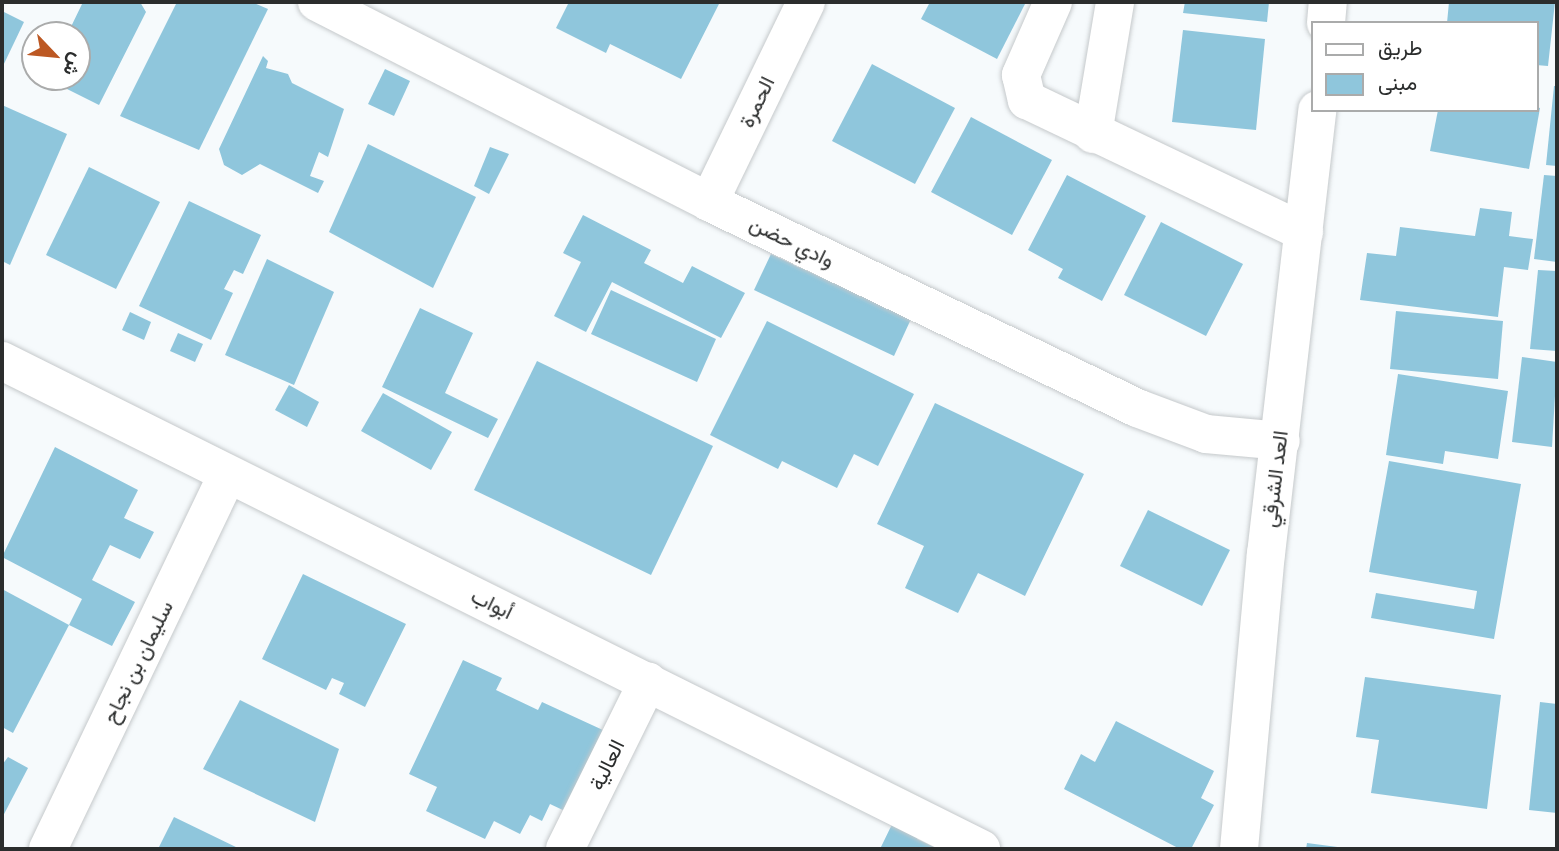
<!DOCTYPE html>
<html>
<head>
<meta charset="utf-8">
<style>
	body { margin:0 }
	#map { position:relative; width:1559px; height:851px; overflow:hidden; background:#f6fafc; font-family:Cabin,Vazirmatn,sans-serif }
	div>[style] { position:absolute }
	.building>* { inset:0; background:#8fc6dc }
	.roads { filter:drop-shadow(0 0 2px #c5c9cb) drop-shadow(0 0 2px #c5c9cb) }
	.minor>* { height:38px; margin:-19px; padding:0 19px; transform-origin:19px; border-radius:19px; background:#fff }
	span { translate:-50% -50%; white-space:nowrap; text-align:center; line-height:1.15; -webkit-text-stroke:5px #fff; paint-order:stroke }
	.street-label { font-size:21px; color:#2b2d2d }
	.frame { position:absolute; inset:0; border:4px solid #2b2d2d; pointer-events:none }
	.legend { position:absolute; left:1311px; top:21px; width:228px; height:91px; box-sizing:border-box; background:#fff; border:2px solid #aaabab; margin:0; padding:9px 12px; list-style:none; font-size:21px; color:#2b2d2d }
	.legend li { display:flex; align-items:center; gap:14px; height:35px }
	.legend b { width:35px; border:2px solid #aaabab }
	.north { position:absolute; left:21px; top:21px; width:70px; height:70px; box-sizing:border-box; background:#fff; border:2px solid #aaabab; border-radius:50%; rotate:116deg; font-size:19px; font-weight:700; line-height:28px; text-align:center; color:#2b2d2d }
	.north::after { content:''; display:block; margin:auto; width:24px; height:32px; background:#bc5823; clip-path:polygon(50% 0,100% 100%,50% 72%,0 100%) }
</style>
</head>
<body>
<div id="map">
	<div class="building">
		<div style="clip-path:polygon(83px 2px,140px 2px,146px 12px,99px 105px,43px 77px,77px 77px,77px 35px,67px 35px)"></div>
		<div style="clip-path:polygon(177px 2px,252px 2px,268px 9px,199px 150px,120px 116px)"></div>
		<div style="clip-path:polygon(569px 2px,720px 2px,681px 79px,610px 44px,606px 53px,556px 28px)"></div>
		<div style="clip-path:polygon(930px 2px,1026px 2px,997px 59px,921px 19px)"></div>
		<div style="clip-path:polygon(1185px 2px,1269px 2px,1267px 22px,1183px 13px)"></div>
		<div style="clip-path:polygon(1449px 2px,1555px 2px,1548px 66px,1536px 65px,1536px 23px,1447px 23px)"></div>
		<div style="clip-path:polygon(2px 11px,24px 22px,2px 68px)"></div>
		<div style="clip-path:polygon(1183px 30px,1265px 39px,1256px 130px,1172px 122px)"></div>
		<div style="clip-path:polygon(263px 56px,268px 61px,266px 68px,288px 74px,292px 83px,344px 109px,328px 157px,319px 152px,310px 176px,324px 181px,318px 193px,260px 164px,242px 175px,224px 165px,219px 149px)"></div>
		<div style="clip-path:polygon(872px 64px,955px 108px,915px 184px,832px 141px)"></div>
		<div style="clip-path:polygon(385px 69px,410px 81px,394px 116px,368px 104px)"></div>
		<div style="clip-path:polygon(1554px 86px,1557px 86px,1557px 166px,1546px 165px)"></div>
		<div style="clip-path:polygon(2px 105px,67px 134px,10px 265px,2px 261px)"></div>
		<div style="clip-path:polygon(1536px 107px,1540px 108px,1529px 169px,1430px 151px,1438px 110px)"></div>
		<div style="clip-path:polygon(971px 117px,1052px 160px,1012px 235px,931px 192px)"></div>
		<div style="clip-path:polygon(368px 144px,476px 197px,433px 288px,329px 232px)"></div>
		<div style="clip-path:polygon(490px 147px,509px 154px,489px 194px,474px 186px)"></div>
		<div style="clip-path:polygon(89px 167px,160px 202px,116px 289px,46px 255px)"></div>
		<div style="clip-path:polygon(1067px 175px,1146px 216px,1102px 301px,1058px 278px,1063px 269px,1028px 250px)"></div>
		<div style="clip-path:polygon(1544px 175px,1557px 176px,1557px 262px,1534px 259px)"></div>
		<div style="clip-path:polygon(189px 201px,261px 235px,243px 274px,234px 270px,224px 289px,233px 293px,211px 340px,139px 306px)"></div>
		<div style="clip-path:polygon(1480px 208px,1512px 212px,1509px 236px,1533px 239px,1528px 270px,1504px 267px,1498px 317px,1360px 300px,1367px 253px,1396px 256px,1400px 227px,1475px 236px)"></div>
		<div style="clip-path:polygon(583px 215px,651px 250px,644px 263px,683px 283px,692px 266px,745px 293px,721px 338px,612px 282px,586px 332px,554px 316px,581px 262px,563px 253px)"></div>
		<div style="clip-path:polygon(1161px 222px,1243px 264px,1206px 336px,1124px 295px)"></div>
		<div style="clip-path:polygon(771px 254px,911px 319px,894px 356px,754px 290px)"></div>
		<div style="clip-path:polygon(267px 259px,334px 292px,294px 385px,225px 355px)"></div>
		<div style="clip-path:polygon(1538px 270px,1557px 271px,1557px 351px,1530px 349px)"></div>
		<div style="clip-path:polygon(611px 290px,716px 339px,697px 382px,591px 334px)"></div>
		<div style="clip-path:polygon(420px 308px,473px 333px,445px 393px,498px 419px,488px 438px,382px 387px)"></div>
		<div style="clip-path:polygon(1396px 311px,1503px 321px,1498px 379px,1390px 369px)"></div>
		<div style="clip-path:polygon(130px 312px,151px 322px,144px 340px,122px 330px)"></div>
		<div style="clip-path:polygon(767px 321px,914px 394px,878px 466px,854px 454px,837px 488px,782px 461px,778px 469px,710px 435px)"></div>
		<div style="clip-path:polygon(178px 333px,203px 344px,195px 362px,170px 351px)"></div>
		<div style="clip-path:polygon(1522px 357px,1557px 362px,1552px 447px,1512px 442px)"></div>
		<div style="clip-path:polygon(537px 361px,713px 446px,651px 575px,474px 490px)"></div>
		<div style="clip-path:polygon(1398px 374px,1508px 391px,1498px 459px,1445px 451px,1443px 464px,1386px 455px)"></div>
		<div style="clip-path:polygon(289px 385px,319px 402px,307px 427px,275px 410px)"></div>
		<div style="clip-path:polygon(383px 393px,452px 432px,431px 470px,361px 431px)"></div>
		<div style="clip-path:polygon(935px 403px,1084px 474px,1025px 596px,978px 573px,958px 613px,905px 588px,924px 546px,877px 524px)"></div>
		<div style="clip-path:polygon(55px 447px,138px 490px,124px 518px,154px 532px,140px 559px,110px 545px,92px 580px,135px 602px,112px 646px,69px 625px,82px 599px,2px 557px)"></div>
		<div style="clip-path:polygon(1389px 461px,1521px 484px,1494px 639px,1371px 618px,1376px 593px,1474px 609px,1477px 591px,1369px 572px)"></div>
		<div style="clip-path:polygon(1148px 510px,1230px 550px,1202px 606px,1120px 566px)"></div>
		<div style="clip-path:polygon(303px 574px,406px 624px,365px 707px,339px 694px,344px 683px,332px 678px,326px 690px,262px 659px)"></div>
		<div style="clip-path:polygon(2px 589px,69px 625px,13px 733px,2px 727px)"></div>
		<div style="clip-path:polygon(463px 660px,502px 678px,496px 690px,538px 710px,542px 702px,605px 731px,567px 812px,550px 804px,542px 821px,530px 815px,520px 834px,494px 821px,485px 839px,426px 811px,437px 787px,409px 774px)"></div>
		<div style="clip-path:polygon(1365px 677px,1501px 695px,1487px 809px,1371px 793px,1379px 740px,1356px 737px)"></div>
		<div style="clip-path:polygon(240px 700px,339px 749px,315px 822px,203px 769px)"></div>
		<div style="clip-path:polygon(1540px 702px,1557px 704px,1557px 813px,1529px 810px)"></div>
		<div style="clip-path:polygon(1116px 721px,1214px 771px,1201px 798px,1214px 805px,1191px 849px,1180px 849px,1064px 789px,1081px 754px,1095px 762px)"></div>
		<div style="clip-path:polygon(8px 757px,28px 768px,2px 818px,2px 765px)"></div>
		<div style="clip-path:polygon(899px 810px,925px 823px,917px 839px,936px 848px,944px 832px,973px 849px,880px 849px)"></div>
		<div style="clip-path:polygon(174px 817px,240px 849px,158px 849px)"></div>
		<div style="clip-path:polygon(1307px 843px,1345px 848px,1345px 849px,1306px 849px)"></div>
	</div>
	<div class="roads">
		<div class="minor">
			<div style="left:317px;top:2px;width:440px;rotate:27deg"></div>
			<div style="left:709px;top:202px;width:475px;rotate:25.7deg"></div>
			<div style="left:1137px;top:408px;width:74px;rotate:20.6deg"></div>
			<div style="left:1206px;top:434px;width:75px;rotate:5.3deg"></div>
			<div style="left:1053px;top:2px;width:80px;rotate:113.7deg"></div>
			<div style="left:1021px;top:75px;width:26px;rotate:77deg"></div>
			<div style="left:1027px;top:100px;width:307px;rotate:25.5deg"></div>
			<div style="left:1326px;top:23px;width:21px;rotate:-85deg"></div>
			<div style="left:1093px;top:134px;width:134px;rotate:-80.5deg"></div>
			<div style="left:709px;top:202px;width:222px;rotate:-64.1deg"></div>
			<div style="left:2px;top:361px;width:1094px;rotate:26.49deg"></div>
			<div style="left:48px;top:849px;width:415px;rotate:-64.4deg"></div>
			<div style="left:565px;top:849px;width:187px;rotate:-63.7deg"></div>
			<div style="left:1239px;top:849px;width:296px;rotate:-84.8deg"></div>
			<div style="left:1266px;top:554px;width:447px;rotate:-83.4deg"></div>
		</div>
	</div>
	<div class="street-label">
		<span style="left:757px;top:102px;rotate:-64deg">الحمرة</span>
		<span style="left:792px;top:242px;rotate:26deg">وادي حضن</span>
		<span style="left:1275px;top:479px;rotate:-83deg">العد الشرقي</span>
		<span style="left:492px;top:604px;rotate:26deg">أبواب</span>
		<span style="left:138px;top:662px;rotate:-64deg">سليمان بن نجاح</span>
		<span style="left:607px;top:765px;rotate:-64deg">العالية</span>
	</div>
	<div class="frame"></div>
	<ul class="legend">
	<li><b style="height:9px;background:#fff"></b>طريق</li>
	<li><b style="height:19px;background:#8fc6dc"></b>مبنى</li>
	</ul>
	<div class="north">ش</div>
</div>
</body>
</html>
